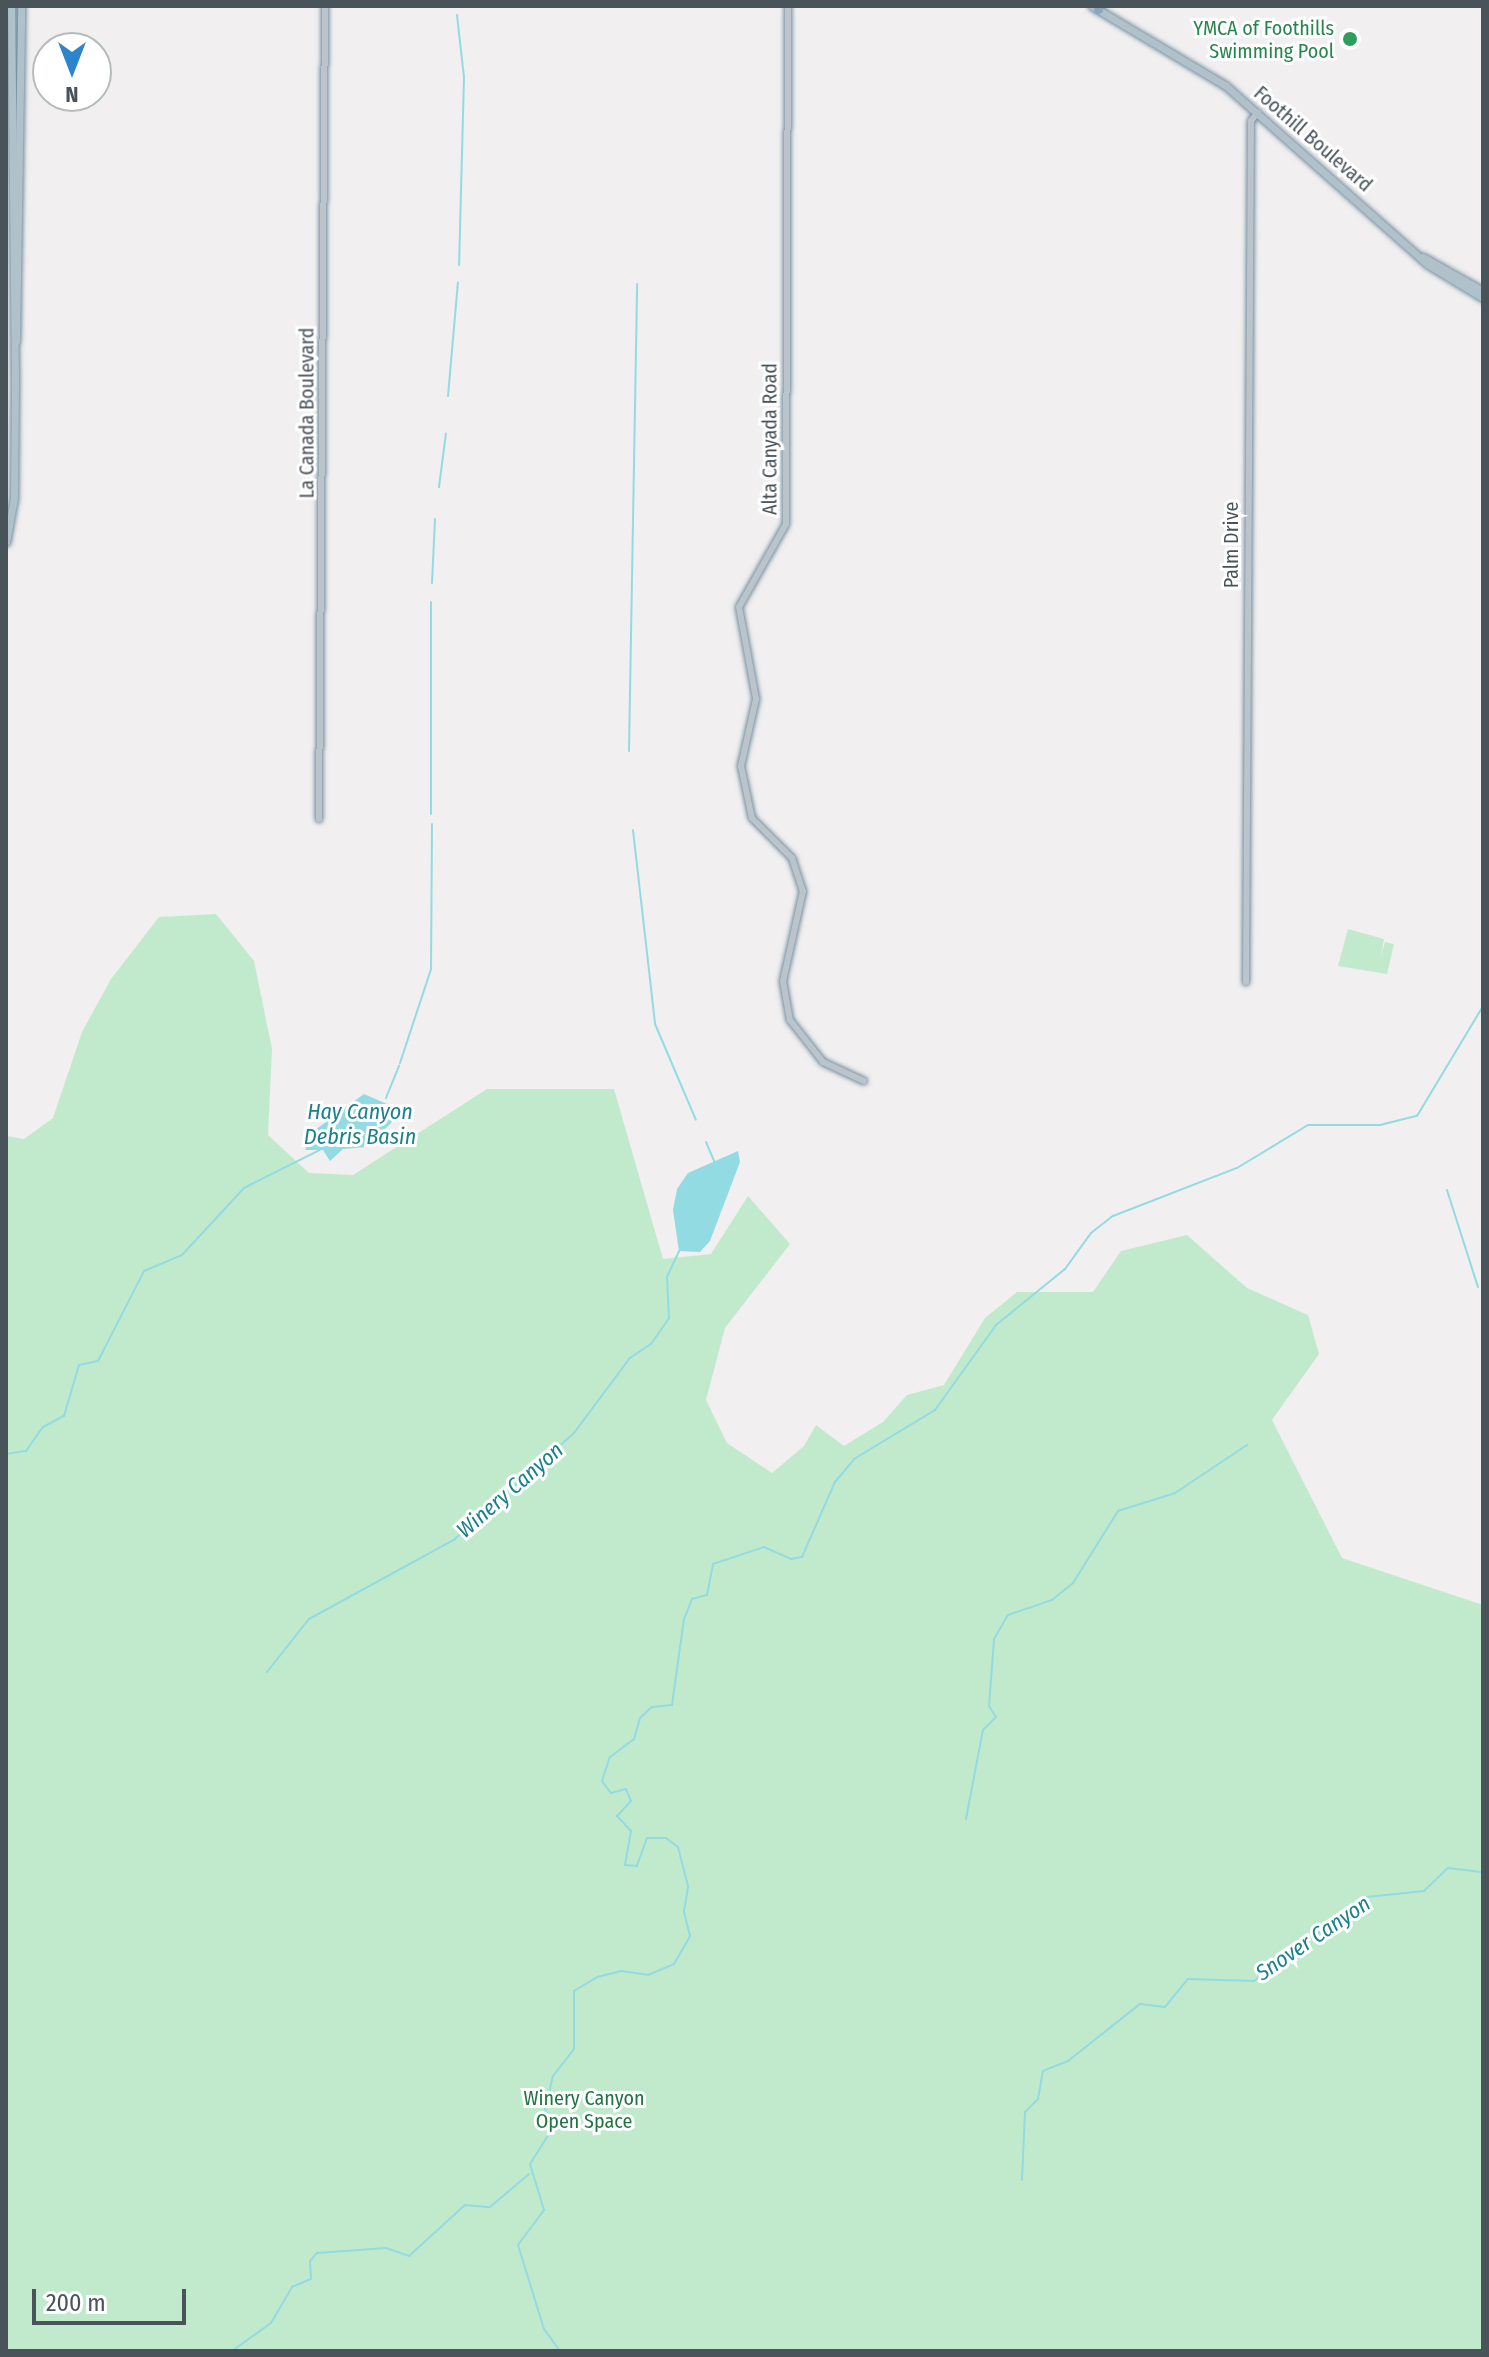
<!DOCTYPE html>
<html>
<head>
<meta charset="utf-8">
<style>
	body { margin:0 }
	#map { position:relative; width:1489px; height:2357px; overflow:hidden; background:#f1efef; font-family:"Fira Sans Condensed",sans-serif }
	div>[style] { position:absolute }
	.green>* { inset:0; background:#c1eacd }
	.water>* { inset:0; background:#93dbe2 }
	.stream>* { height:2px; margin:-1px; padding:0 1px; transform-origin:1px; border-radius:1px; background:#93dbe2 }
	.roads { filter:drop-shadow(0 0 2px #7791a4) drop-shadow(0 0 2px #7791a4) }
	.minor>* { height:6px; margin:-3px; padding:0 3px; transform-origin:3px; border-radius:3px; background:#bbc4ca }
	.major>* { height:7px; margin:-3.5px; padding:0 3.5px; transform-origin:3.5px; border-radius:3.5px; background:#b1c1ca }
	.highway>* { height:9px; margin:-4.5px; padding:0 4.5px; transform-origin:4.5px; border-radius:4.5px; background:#8ba6b8 }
	.dots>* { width:22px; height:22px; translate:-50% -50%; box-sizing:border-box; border:4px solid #fff; border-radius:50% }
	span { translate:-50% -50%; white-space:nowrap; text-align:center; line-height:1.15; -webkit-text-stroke:6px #fff; paint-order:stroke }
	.leisure-label { font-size:20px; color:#27864d }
	.right { translate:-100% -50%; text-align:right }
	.street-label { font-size:20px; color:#49545a }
	.park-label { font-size:20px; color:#217441 }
	.water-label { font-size:22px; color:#1a818c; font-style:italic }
	.frame { position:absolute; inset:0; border:8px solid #49545a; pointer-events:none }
	.north { position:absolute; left:32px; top:32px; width:80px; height:80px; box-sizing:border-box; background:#fff; border:2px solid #b6bbbd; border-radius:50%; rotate:180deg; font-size:22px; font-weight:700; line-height:32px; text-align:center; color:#49545a }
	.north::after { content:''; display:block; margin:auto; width:28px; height:36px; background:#2c84cd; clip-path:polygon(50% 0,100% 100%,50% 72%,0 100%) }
	.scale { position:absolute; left:32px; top:2289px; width:154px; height:36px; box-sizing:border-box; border:4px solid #49545a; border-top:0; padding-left:10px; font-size:24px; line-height:28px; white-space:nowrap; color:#49545a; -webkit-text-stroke:6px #fff; paint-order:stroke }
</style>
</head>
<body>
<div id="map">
	<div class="green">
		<div style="clip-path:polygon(216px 914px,254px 961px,272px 1049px,268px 1135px,309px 1173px,353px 1175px,487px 1089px,614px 1089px,663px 1259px,711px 1254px,748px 1196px,790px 1244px,725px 1328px,706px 1400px,727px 1443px,772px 1473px,804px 1446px,816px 1425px,844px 1446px,883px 1422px,907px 1395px,944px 1385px,985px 1318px,1017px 1292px,1093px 1292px,1121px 1251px,1187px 1235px,1247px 1288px,1308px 1315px,1319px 1354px,1272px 1420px,1342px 1558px,1483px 1605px,1483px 2351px,6px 2351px,6px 1136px,24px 1139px,53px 1118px,82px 1032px,111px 979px,159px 917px)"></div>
		<div style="clip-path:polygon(1348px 929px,1384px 939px,1381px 957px,1385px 942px,1394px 944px,1387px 974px,1338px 966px)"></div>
	</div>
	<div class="water">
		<div style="clip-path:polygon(364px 1094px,403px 1111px,367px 1147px,343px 1149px,330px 1161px,323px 1150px,305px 1150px,315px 1130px)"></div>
		<div style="clip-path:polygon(738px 1151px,740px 1162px,710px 1241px,700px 1252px,679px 1251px,673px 1210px,677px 1189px,688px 1173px)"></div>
	</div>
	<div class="stream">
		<div style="left:457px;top:15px;width:62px;rotate:83.6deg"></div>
		<div style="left:464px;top:77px;width:188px;rotate:91.5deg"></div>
		<div style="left:448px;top:396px;width:114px;rotate:-85deg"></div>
		<div style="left:439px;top:487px;width:54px;rotate:-82.6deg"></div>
		<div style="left:432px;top:583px;width:64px;rotate:-87.3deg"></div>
		<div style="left:629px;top:751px;width:467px;rotate:-89deg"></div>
		<div style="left:431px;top:814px;width:212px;rotate:-90deg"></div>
		<div style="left:633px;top:830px;width:195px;rotate:83.5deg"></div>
		<div style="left:655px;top:1024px;width:104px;rotate:66.9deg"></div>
		<div style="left:400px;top:1063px;width:99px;rotate:-71.7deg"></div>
		<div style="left:431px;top:969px;width:145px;rotate:-89.6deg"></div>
		<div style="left:386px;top:1098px;width:35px;rotate:-68deg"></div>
		<div style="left:706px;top:1142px;width:23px;rotate:67deg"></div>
		<div style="left:1447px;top:1190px;width:102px;rotate:72.3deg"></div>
		<div style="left:1483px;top:1299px;width:1px;rotate:90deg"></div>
		<div style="left:6px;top:1454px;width:20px;rotate:-9deg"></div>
		<div style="left:26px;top:1451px;width:29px;rotate:-55deg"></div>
		<div style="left:43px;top:1427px;width:24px;rotate:-28deg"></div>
		<div style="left:64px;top:1416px;width:53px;rotate:-73.6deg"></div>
		<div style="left:79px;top:1365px;width:19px;rotate:-12deg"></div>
		<div style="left:98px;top:1361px;width:101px;rotate:-62.9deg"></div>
		<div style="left:144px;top:1271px;width:41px;rotate:-22.8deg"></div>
		<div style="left:182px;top:1255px;width:91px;rotate:-47.2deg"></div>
		<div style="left:244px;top:1188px;width:85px;rotate:-26.6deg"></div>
		<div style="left:267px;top:1672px;width:68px;rotate:-51.6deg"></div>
		<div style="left:309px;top:1619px;width:166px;rotate:-28.7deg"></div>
		<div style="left:455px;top:1539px;width:159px;rotate:-41.7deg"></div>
		<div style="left:574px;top:1433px;width:94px;rotate:-53.3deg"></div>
		<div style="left:630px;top:1358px;width:25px;rotate:-34deg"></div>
		<div style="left:651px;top:1344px;width:32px;rotate:-55deg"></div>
		<div style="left:669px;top:1318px;width:41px;rotate:-92.8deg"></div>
		<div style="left:667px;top:1277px;width:29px;rotate:-65deg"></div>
		<div style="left:966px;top:1819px;width:91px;rotate:-79.2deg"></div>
		<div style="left:983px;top:1730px;width:18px;rotate:-45deg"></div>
		<div style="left:996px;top:1717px;width:13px;rotate:-122deg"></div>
		<div style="left:989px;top:1706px;width:67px;rotate:-85.7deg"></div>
		<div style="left:994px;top:1639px;width:28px;rotate:-60deg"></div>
		<div style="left:1008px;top:1615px;width:46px;rotate:-18.8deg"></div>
		<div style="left:1052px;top:1600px;width:27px;rotate:-39deg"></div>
		<div style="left:1073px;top:1583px;width:85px;rotate:-58deg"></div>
		<div style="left:1118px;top:1511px;width:60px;rotate:-17.5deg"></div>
		<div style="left:1175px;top:1493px;width:87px;rotate:-33.7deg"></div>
		<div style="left:1022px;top:2180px;width:68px;rotate:-87.5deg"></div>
		<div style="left:1025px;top:2112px;width:18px;rotate:-45deg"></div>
		<div style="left:1038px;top:2099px;width:28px;rotate:-80deg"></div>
		<div style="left:1043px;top:2071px;width:27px;rotate:-22deg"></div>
		<div style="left:1068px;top:2061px;width:92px;rotate:-38.4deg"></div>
		<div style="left:1140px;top:2004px;width:25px;rotate:7deg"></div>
		<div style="left:1165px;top:2007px;width:36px;rotate:-51deg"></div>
		<div style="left:1188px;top:1979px;width:66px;rotate:1.7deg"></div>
		<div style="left:1254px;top:1981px;width:141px;rotate:-36.6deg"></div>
		<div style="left:1367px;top:1897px;width:57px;rotate:-6deg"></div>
		<div style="left:1424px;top:1891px;width:33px;rotate:-44deg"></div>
		<div style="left:1448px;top:1868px;width:35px;rotate:7deg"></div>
		<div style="left:232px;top:2351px;width:48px;rotate:-35.7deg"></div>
		<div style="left:271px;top:2323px;width:42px;rotate:-59.7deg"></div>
		<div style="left:292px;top:2287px;width:21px;rotate:-23deg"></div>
		<div style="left:311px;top:2279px;width:18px;rotate:-93deg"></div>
		<div style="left:310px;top:2261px;width:11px;rotate:-49deg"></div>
		<div style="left:317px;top:2253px;width:69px;rotate:-4.1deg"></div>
		<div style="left:386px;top:2248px;width:24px;rotate:19deg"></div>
		<div style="left:409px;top:2256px;width:76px;rotate:-42.3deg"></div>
		<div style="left:465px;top:2205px;width:25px;rotate:5deg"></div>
		<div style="left:490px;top:2207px;width:51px;rotate:-40.2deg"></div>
		<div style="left:560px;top:2351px;width:27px;rotate:-126deg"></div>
		<div style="left:544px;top:2329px;width:88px;rotate:-107.2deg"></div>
		<div style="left:518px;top:2245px;width:44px;rotate:-53.4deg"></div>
		<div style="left:544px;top:2210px;width:48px;rotate:-106.9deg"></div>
		<div style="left:530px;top:2164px;width:45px;rotate:-57.7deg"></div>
		<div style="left:554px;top:2126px;width:18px;rotate:-119deg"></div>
		<div style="left:545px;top:2110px;width:35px;rotate:-77deg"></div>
		<div style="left:553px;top:2076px;width:34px;rotate:-52deg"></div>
		<div style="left:574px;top:2049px;width:58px;rotate:-90deg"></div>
		<div style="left:574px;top:1991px;width:27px;rotate:-31deg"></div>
		<div style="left:597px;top:1977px;width:25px;rotate:-14deg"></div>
		<div style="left:621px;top:1971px;width:27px;rotate:8deg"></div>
		<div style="left:648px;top:1975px;width:28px;rotate:-23deg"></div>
		<div style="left:674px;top:1964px;width:32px;rotate:-60deg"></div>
		<div style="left:690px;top:1936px;width:25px;rotate:-104deg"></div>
		<div style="left:684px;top:1912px;width:26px;rotate:-81deg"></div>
		<div style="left:688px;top:1886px;width:40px;rotate:-104.4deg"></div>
		<div style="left:678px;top:1847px;width:15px;rotate:-143deg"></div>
		<div style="left:666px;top:1838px;width:19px;rotate:180deg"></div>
		<div style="left:647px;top:1838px;width:30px;rotate:110deg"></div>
		<div style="left:637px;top:1866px;width:12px;rotate:-175deg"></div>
		<div style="left:625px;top:1865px;width:35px;rotate:-80deg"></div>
		<div style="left:631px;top:1831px;width:21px;rotate:-133deg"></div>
		<div style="left:617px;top:1816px;width:21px;rotate:-47deg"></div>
		<div style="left:631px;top:1801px;width:13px;rotate:-113deg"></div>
		<div style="left:626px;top:1789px;width:16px;rotate:165deg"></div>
		<div style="left:611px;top:1793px;width:15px;rotate:-127deg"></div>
		<div style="left:602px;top:1781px;width:25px;rotate:-72deg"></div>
		<div style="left:610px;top:1757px;width:30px;rotate:-37deg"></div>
		<div style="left:634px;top:1739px;width:22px;rotate:-74deg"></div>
		<div style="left:640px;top:1718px;width:16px;rotate:-43deg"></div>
		<div style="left:652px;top:1707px;width:20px;rotate:-6deg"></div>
		<div style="left:672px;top:1705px;width:87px;rotate:-82.1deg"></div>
		<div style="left:684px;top:1619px;width:22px;rotate:-68deg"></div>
		<div style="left:692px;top:1599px;width:16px;rotate:-15deg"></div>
		<div style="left:707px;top:1595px;width:32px;rotate:-79deg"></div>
		<div style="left:713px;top:1564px;width:54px;rotate:-18.4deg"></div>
		<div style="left:764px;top:1547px;width:30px;rotate:24deg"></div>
		<div style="left:791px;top:1559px;width:11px;rotate:-10deg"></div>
		<div style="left:802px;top:1557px;width:82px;rotate:-66.3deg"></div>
		<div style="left:835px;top:1482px;width:30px;rotate:-50deg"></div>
		<div style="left:854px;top:1459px;width:95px;rotate:-31.2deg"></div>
		<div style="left:935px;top:1410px;width:105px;rotate:-54.3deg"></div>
		<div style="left:996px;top:1325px;width:89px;rotate:-39.1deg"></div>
		<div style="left:1065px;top:1269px;width:44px;rotate:-54.2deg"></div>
		<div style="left:1091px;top:1233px;width:28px;rotate:-38deg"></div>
		<div style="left:1113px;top:1216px;width:133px;rotate:-21.2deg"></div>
		<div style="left:1237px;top:1168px;width:83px;rotate:-31.2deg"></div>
		<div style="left:1308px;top:1125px;width:72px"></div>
		<div style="left:1380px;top:1125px;width:38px;rotate:-14deg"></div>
		<div style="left:1417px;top:1116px;width:128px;rotate:-59deg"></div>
	</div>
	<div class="roads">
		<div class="minor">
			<div style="left:788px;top:6px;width:518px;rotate:90.22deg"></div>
			<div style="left:786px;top:524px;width:95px;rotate:119.5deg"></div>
			<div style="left:739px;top:607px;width:94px;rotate:79.5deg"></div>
			<div style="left:756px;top:699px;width:69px;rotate:102.6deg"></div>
			<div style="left:741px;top:766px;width:53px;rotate:78.1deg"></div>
			<div style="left:752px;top:818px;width:57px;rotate:45deg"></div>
			<div style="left:792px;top:858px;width:35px;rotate:72deg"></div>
			<div style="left:803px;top:891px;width:92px;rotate:102.5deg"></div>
			<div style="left:783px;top:981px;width:40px;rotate:80deg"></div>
			<div style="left:790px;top:1020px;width:53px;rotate:51.8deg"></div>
			<div style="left:823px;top:1062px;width:45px;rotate:24.9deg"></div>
			<div style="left:319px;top:819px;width:813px;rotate:-89.58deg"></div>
			<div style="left:1246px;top:982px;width:861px;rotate:-89.67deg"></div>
			<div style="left:1251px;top:121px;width:11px;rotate:-52deg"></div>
		</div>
		<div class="major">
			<div style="left:1092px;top:6px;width:156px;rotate:30.8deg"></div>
			<div style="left:1226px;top:86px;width:268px;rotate:41.5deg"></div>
			<div style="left:1427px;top:264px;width:66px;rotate:31.3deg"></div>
			<div style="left:1423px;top:257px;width:69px;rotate:29.5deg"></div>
			<div style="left:16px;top:341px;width:335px;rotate:-89.1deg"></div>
			<div style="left:6px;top:542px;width:45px;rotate:-79.7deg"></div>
			<div style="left:14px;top:498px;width:119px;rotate:-89.5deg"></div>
			<div style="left:15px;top:379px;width:373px;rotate:-90.6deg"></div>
		</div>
		<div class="highway">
			<div style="left:1098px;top:9px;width:3px;rotate:-72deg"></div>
		</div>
	</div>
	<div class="dots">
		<div style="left:1350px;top:39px;background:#2e9e5b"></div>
	</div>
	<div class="leisure-label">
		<span class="right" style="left:1334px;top:40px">YMCA of Foothills<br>Swimming Pool</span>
	</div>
	<div class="street-label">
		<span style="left:1313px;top:139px;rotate:41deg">Foothill Boulevard</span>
		<span style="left:307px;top:413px;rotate:-90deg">La Canada Boulevard</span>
		<span style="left:770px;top:439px;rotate:-90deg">Alta Canyada Road</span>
		<span style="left:1231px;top:545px;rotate:-90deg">Palm Drive</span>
	</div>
	<div class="park-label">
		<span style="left:584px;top:2110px">Winery Canyon<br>Open Space</span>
	</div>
	<div class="water-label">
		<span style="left:360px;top:1124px">Hay Canyon<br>Debris Basin</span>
		<span style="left:510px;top:1490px;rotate:-41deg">Winery Canyon</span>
		<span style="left:1313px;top:1938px;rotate:-34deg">Snover Canyon</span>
	</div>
	<div class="frame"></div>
	<div class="north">N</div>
	<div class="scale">200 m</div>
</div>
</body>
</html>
